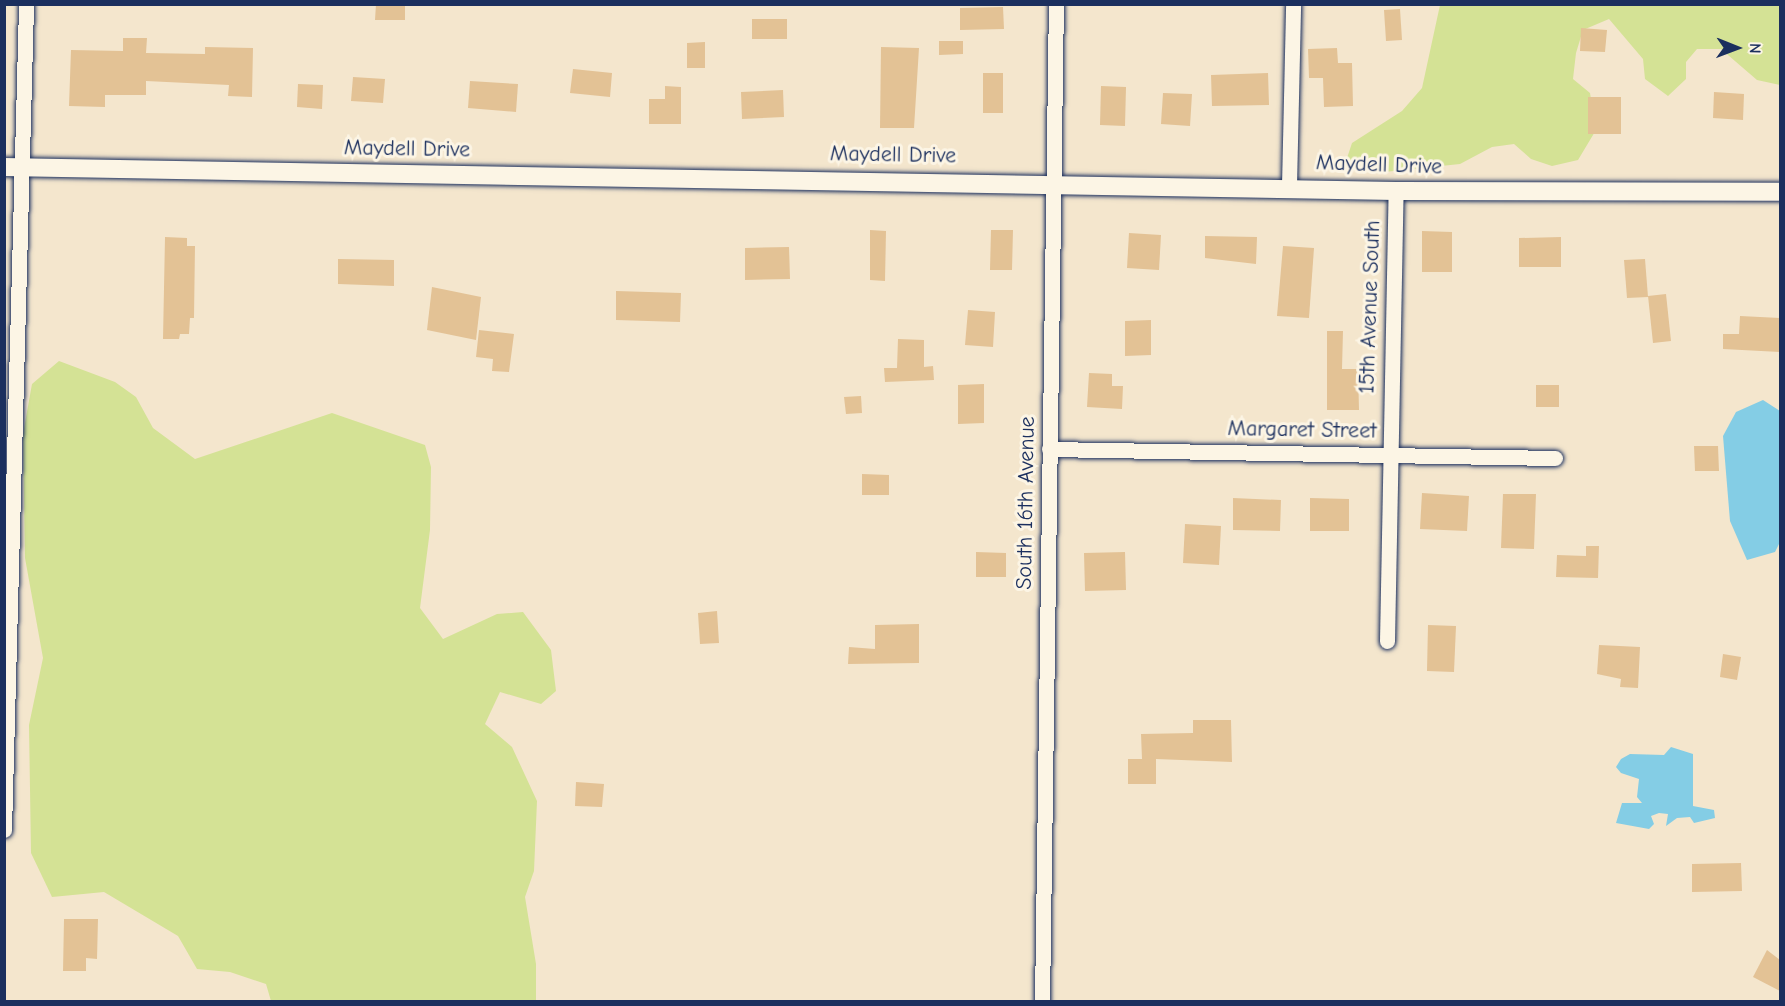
<!DOCTYPE html>
<html>
<head>
<meta charset="utf-8">
<style>
	body { margin:0 }
	#map { position:relative; width:1785px; height:1006px; overflow:hidden; background:#f4e6cd; font-family:"Comic Neue",sans-serif }
	div>[style] { position:absolute }
	.green>* { inset:0; background:#d4e295 }
	.water>* { inset:0; background:#84cde5 }
	.building>* { inset:0; background:#e3c295 }
	.roads { filter:drop-shadow(0 0 2px #1b2f5e) drop-shadow(0 0 2px #1b2f5e) }
	.minor>* { height:15px; margin:-7.5px; padding:0 7.5px; transform-origin:7.5px; border-radius:7.5px; background:#fcf5e5 }
	.tertiary>* { height:18px; margin:-9px; padding:0 9px; transform-origin:9px; border-radius:9px; background:#fcf5e5 }
	span { translate:-50% -50%; white-space:nowrap; text-align:center; line-height:1.15; -webkit-text-stroke:6px #fcf5e5; paint-order:stroke }
	.street-label { font-size:22px; color:#1b2f5e }
	.frame { position:absolute; inset:0; border:6px solid #1b2f5e; pointer-events:none }
	.north { position:absolute; left:1707px; top:18px; width:60px; height:60px; -webkit-text-stroke:4px #fcf5e5; paint-order:stroke; rotate:91deg; font-size:16px; font-weight:700; line-height:24px; text-align:center; color:#1b2f5e }
	.north::after { content:''; display:block; margin:auto; width:21px; height:27px; background:#1b2f5e; clip-path:polygon(50% 0,100% 100%,50% 72%,0 100%) }
</style>
</head>
<body>
<div id="map">
	<div class="green">
		<div style="clip-path:polygon(1440px 5px,1780px 5px,1780px 85px,1757px 80px,1721px 49px,1697px 49px,1686px 62px,1686px 79px,1668px 96px,1645px 79px,1643px 59px,1609px 19px,1583px 30px,1576px 53px,1573px 79px,1590px 93px,1596px 130px,1578px 160px,1552px 166px,1531px 159px,1514px 144px,1492px 147px,1460px 164px,1384px 172px,1360px 171px,1345px 164px,1352px 143px,1402px 111px,1422px 88px)"></div>
		<div style="clip-path:polygon(59px 361px,115px 382px,136px 397px,153px 428px,195px 459px,332px 413px,425px 445px,431px 467px,430px 530px,420px 608px,443px 639px,497px 614px,523px 612px,551px 650px,556px 691px,541px 704px,500px 692px,485px 724px,512px 747px,537px 801px,534px 871px,525px 897px,536px 964px,536px 1001px,271px 1001px,266px 984px,230px 972px,197px 969px,178px 936px,104px 892px,52px 897px,31px 853px,29px 725px,43px 658px,25px 558px,23px 434px,32px 384px)"></div>
	</div>
	<div class="water">
		<div style="clip-path:polygon(1763px 400px,1780px 411px,1780px 542px,1775px 552px,1747px 560px,1730px 521px,1723px 436px,1736px 412px)"></div>
		<div style="clip-path:polygon(1671px 747px,1693px 754px,1693px 806px,1714px 810px,1715px 818px,1694px 823px,1690px 817px,1677px 818px,1666px 826px,1668px 814px,1659px 813px,1651px 816px,1654px 824px,1649px 829px,1616px 823px,1622px 803px,1642px 803px,1637px 797px,1639px 779px,1621px 773px,1616px 767px,1621px 759px,1630px 754px,1664px 755px)"></div>
	</div>
	<div class="building">
		<div style="clip-path:polygon(376px 4px,405px 4px,405px 20px,375px 20px)"></div>
		<div style="clip-path:polygon(1003px 7px,1004px 29px,960px 30px,960px 8px)"></div>
		<div style="clip-path:polygon(1400px 9px,1402px 40px,1386px 41px,1384px 10px)"></div>
		<div style="clip-path:polygon(752px 19px,787px 19px,787px 39px,752px 39px)"></div>
		<div style="clip-path:polygon(1581px 28px,1607px 30px,1605px 52px,1580px 51px)"></div>
		<div style="clip-path:polygon(123px 38px,147px 38px,146px 53px,205px 54px,205px 47px,253px 48px,252px 97px,228px 96px,229px 85px,146px 81px,146px 95px,105px 95px,105px 107px,69px 106px,71px 50px,123px 51px)"></div>
		<div style="clip-path:polygon(939px 41px,963px 41px,963px 54px,939px 55px)"></div>
		<div style="clip-path:polygon(705px 42px,705px 68px,687px 68px,687px 43px)"></div>
		<div style="clip-path:polygon(881px 47px,919px 48px,914px 128px,880px 128px)"></div>
		<div style="clip-path:polygon(1337px 48px,1338px 63px,1352px 63px,1353px 106px,1324px 107px,1323px 78px,1309px 78px,1308px 49px)"></div>
		<div style="clip-path:polygon(573px 69px,612px 73px,610px 97px,570px 93px)"></div>
		<div style="clip-path:polygon(983px 73px,1003px 73px,1003px 113px,983px 113px)"></div>
		<div style="clip-path:polygon(1268px 73px,1269px 105px,1212px 106px,1211px 75px)"></div>
		<div style="clip-path:polygon(353px 77px,385px 79px,383px 103px,351px 101px)"></div>
		<div style="clip-path:polygon(470px 81px,518px 84px,516px 112px,468px 108px)"></div>
		<div style="clip-path:polygon(298px 84px,323px 85px,322px 109px,297px 107px)"></div>
		<div style="clip-path:polygon(665px 86px,681px 87px,681px 124px,649px 124px,649px 99px,665px 99px)"></div>
		<div style="clip-path:polygon(1101px 86px,1126px 87px,1125px 126px,1100px 125px)"></div>
		<div style="clip-path:polygon(783px 90px,784px 117px,742px 119px,741px 92px)"></div>
		<div style="clip-path:polygon(1714px 92px,1744px 94px,1743px 120px,1713px 118px)"></div>
		<div style="clip-path:polygon(1163px 93px,1192px 94px,1190px 126px,1161px 124px)"></div>
		<div style="clip-path:polygon(1588px 97px,1621px 97px,1621px 134px,1588px 134px)"></div>
		<div style="clip-path:polygon(870px 230px,886px 231px,885px 281px,870px 280px)"></div>
		<div style="clip-path:polygon(991px 230px,1013px 230px,1012px 270px,990px 270px)"></div>
		<div style="clip-path:polygon(1422px 231px,1452px 232px,1452px 272px,1422px 272px)"></div>
		<div style="clip-path:polygon(1129px 233px,1161px 235px,1159px 270px,1127px 268px)"></div>
		<div style="clip-path:polygon(1205px 236px,1257px 237px,1256px 264px,1205px 258px)"></div>
		<div style="clip-path:polygon(165px 237px,187px 238px,187px 246px,195px 246px,194px 318px,190px 318px,189px 334px,180px 334px,179px 339px,163px 339px)"></div>
		<div style="clip-path:polygon(1561px 237px,1561px 267px,1519px 267px,1519px 238px)"></div>
		<div style="clip-path:polygon(1283px 246px,1314px 248px,1309px 318px,1277px 316px)"></div>
		<div style="clip-path:polygon(789px 247px,790px 279px,745px 280px,745px 248px)"></div>
		<div style="clip-path:polygon(338px 259px,394px 260px,394px 286px,338px 284px)"></div>
		<div style="clip-path:polygon(1645px 259px,1648px 297px,1627px 298px,1624px 260px)"></div>
		<div style="clip-path:polygon(432px 287px,481px 297px,476px 340px,427px 330px)"></div>
		<div style="clip-path:polygon(616px 291px,681px 293px,680px 322px,616px 320px)"></div>
		<div style="clip-path:polygon(1666px 294px,1671px 341px,1653px 343px,1648px 296px)"></div>
		<div style="clip-path:polygon(968px 310px,995px 312px,993px 347px,965px 345px)"></div>
		<div style="clip-path:polygon(1740px 316px,1780px 318px,1780px 352px,1723px 349px,1723px 334px,1739px 334px)"></div>
		<div style="clip-path:polygon(1151px 320px,1151px 355px,1125px 356px,1125px 321px)"></div>
		<div style="clip-path:polygon(479px 330px,514px 334px,509px 372px,492px 371px,493px 359px,476px 357px)"></div>
		<div style="clip-path:polygon(1327px 331px,1343px 331px,1342px 369px,1358px 369px,1359px 410px,1327px 410px)"></div>
		<div style="clip-path:polygon(898px 339px,924px 340px,924px 367px,933px 366px,934px 380px,885px 382px,884px 368px,897px 368px)"></div>
		<div style="clip-path:polygon(1089px 373px,1112px 374px,1112px 386px,1123px 386px,1122px 409px,1087px 407px)"></div>
		<div style="clip-path:polygon(984px 384px,984px 423px,958px 424px,958px 385px)"></div>
		<div style="clip-path:polygon(1536px 385px,1559px 385px,1559px 407px,1536px 407px)"></div>
		<div style="clip-path:polygon(861px 396px,862px 413px,846px 414px,844px 397px)"></div>
		<div style="clip-path:polygon(1694px 446px,1718px 446px,1719px 471px,1695px 471px)"></div>
		<div style="clip-path:polygon(862px 474px,889px 475px,889px 495px,862px 495px)"></div>
		<div style="clip-path:polygon(1422px 493px,1469px 496px,1467px 531px,1420px 529px)"></div>
		<div style="clip-path:polygon(1503px 494px,1536px 494px,1534px 549px,1501px 548px)"></div>
		<div style="clip-path:polygon(1233px 498px,1281px 500px,1280px 531px,1233px 530px)"></div>
		<div style="clip-path:polygon(1310px 498px,1349px 499px,1349px 531px,1310px 531px)"></div>
		<div style="clip-path:polygon(1185px 524px,1221px 526px,1219px 565px,1183px 563px)"></div>
		<div style="clip-path:polygon(1586px 546px,1599px 546px,1598px 578px,1556px 577px,1557px 555px,1586px 556px)"></div>
		<div style="clip-path:polygon(976px 552px,1006px 553px,1006px 577px,976px 577px)"></div>
		<div style="clip-path:polygon(1125px 552px,1126px 590px,1085px 591px,1084px 553px)"></div>
		<div style="clip-path:polygon(717px 611px,719px 643px,700px 644px,698px 613px)"></div>
		<div style="clip-path:polygon(919px 624px,919px 663px,848px 664px,849px 647px,875px 649px,875px 625px)"></div>
		<div style="clip-path:polygon(1428px 625px,1456px 626px,1454px 672px,1427px 671px)"></div>
		<div style="clip-path:polygon(1599px 645px,1640px 647px,1638px 688px,1620px 687px,1621px 679px,1597px 674px)"></div>
		<div style="clip-path:polygon(1723px 654px,1741px 657px,1737px 680px,1720px 677px)"></div>
		<div style="clip-path:polygon(1193px 720px,1231px 720px,1232px 762px,1156px 759px,1156px 784px,1128px 784px,1128px 759px,1142px 759px,1141px 734px,1193px 733px)"></div>
		<div style="clip-path:polygon(576px 782px,604px 784px,602px 807px,575px 806px)"></div>
		<div style="clip-path:polygon(1741px 863px,1742px 891px,1692px 892px,1692px 864px)"></div>
		<div style="clip-path:polygon(64px 919px,98px 919px,97px 959px,86px 958px,86px 971px,63px 971px)"></div>
		<div style="clip-path:polygon(1767px 950px,1780px 960px,1780px 991px,1753px 977px)"></div>
	</div>
	<div class="roads">
		<div class="minor">
			<div style="left:1289px;top:186px;width:182px;rotate:-88.7deg"></div>
			<div style="left:1049px;top:449px;width:506px;rotate:1.02deg"></div>
			<div style="left:1387px;top:641px;width:450px;rotate:-88.9deg"></div>
			<div style="left:4px;top:830px;width:826px;rotate:-88.47deg"></div>
			<div style="left:1042px;top:1002px;width:998px;rotate:-89.2deg"></div>
		</div>
		<div class="tertiary">
			<div style="left:4px;top:167px;width:1392px;rotate:0.99deg"></div>
			<div style="left:1396px;top:191px;width:384px;rotate:0.1deg"></div>
		</div>
	</div>
	<div class="street-label">
		<span style="left:407px;top:149px;rotate:1deg">Maydell Drive</span>
		<span style="left:893px;top:155px;rotate:1deg">Maydell Drive</span>
		<span style="left:1379px;top:165px;rotate:2deg">Maydell Drive</span>
		<span style="left:1370px;top:307px;rotate:-88deg">15th Avenue South</span>
		<span style="left:1302px;top:430px;rotate:1deg">Margaret Street</span>
		<span style="left:1026px;top:503px;rotate:-89deg">South 16th Avenue</span>
	</div>
	<div class="frame"></div>
	<div class="north">N</div>
</div>
</body>
</html>
